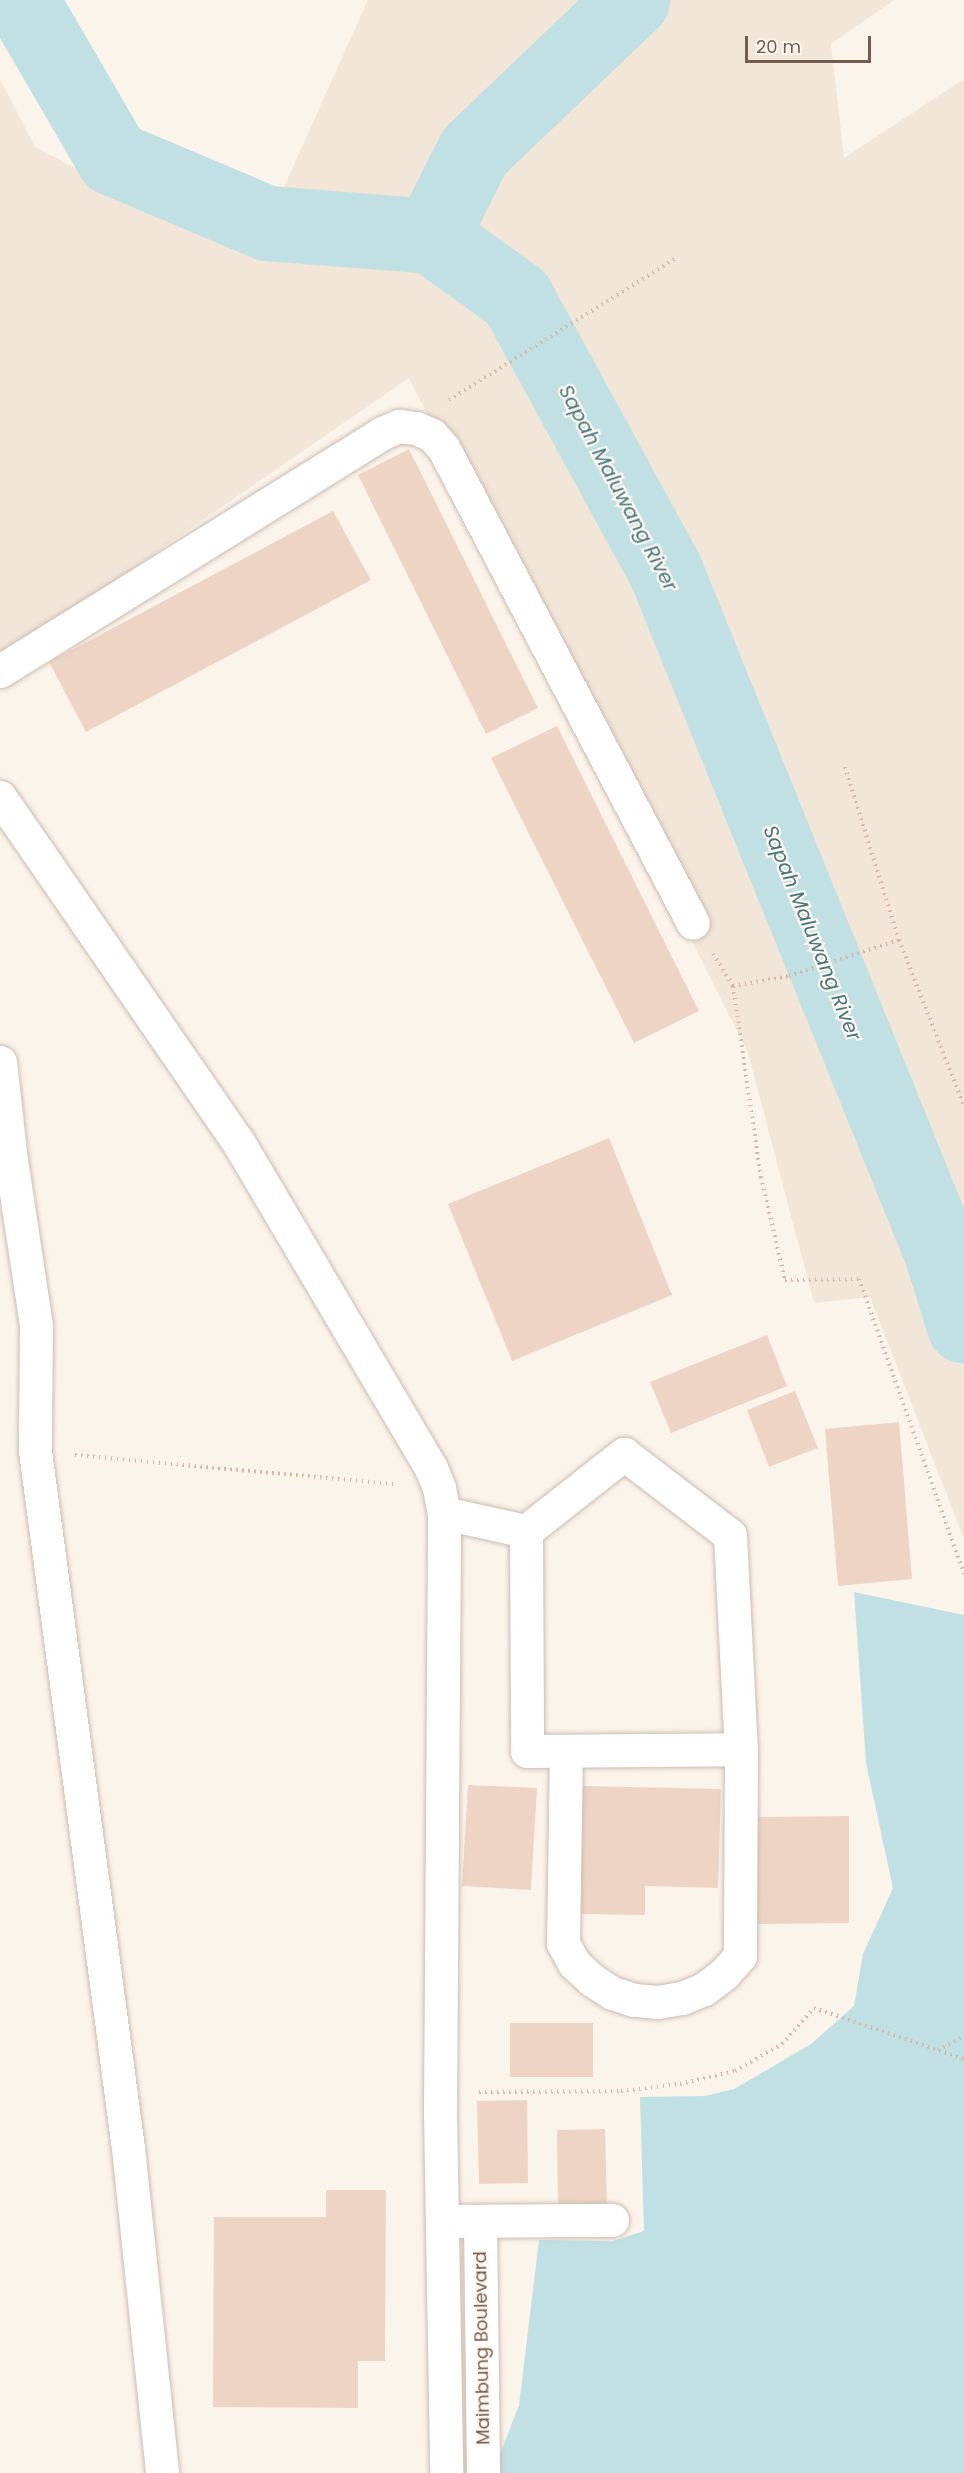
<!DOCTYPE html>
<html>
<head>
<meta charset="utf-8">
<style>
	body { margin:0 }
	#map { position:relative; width:964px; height:2473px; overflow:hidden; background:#fbf4eb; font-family:Poppins,sans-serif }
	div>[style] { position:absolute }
	.residential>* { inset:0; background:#f2e6d9 }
	.water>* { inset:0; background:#c0e0e4 }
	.river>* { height:75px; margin:-37.5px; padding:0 37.5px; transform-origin:37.5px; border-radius:37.5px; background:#c0e0e4 }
	.building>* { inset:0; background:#eed4c4 }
	.path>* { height:4px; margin-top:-2px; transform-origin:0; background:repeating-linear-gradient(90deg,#d4b7a7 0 1.5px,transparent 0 6px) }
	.roads { filter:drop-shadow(0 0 2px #cdbcb1) drop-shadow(0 0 2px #cdbcb1) }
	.minor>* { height:33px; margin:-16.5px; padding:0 16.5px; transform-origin:16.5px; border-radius:16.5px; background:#fff }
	span { translate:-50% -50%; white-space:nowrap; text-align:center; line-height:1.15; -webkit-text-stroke:4.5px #fef8f1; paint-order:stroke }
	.street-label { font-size:18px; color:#745b4f }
	.water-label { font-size:20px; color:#47777f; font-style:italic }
	.scale { position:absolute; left:745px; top:36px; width:126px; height:27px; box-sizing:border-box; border:3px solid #745b4f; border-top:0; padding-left:8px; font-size:18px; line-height:21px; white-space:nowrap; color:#745b4f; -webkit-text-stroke:4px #fef8f1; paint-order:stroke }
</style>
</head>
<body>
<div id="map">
	<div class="residential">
		<div style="clip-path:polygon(368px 0,894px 0,831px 44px,844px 158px,964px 79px,964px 1539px,870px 1297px,814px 1303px,748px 1053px,409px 378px,0 660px,0 79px,35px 147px,252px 258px)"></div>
	</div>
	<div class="water">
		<div style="clip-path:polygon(854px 1592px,964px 1615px,964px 2473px,498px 2473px,499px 2457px,519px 2405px,539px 2240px,613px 2241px,644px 2231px,640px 2097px,705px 2096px,734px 2089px,811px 2044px,854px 2006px,863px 1954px,893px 1888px,866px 1763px)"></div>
	</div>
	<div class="river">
		<div style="left:21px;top:0;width:183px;rotate:59.8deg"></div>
		<div style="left:113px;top:158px;width:167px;rotate:22.9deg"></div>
		<div style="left:267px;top:223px;width:165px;rotate:4.5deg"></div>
		<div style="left:431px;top:236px;width:105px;rotate:35.7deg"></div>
		<div style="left:516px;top:297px;width:311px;rotate:61.4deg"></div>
		<div style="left:665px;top:570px;width:736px;rotate:67.97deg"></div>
		<div style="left:941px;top:1252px;width:77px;rotate:72.7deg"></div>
		<div style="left:431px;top:236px;width:95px;rotate:-63.2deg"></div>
		<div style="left:474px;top:151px;width:219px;rotate:-43.7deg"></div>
	</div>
	<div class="building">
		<div style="clip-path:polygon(409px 449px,538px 708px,486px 734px,358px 475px)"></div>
		<div style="clip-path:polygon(333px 511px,371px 580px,86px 732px,49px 662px)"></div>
		<div style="clip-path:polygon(557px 726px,699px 1011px,634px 1043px,491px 758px)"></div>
		<div style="clip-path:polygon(609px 1138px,672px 1295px,512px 1361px,448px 1204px)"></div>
		<div style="clip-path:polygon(767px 1335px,787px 1386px,671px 1433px,650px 1382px)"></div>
		<div style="clip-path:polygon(795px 1391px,818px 1448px,769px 1467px,747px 1410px)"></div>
		<div style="clip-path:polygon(899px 1422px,912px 1579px,838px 1586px,825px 1429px)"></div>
		<div style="clip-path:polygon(468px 1785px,537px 1788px,531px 1890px,462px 1886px)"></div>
		<div style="clip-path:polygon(583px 1786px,721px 1789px,718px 1888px,645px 1886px,645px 1915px,580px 1914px)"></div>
		<div style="clip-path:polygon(849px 1816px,849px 1923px,755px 1924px,754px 1817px)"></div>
		<div style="clip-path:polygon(510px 2023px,593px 2023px,593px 2077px,510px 2077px)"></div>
		<div style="clip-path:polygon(527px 2100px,528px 2183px,479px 2184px,477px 2101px)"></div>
		<div style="clip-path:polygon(605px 2129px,607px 2205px,558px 2206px,557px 2130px)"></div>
		<div style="clip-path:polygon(326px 2190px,386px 2190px,385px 2361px,358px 2361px,358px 2408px,213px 2407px,214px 2217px,326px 2217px)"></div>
	</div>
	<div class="path">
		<div style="left:449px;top:400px;width:268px;rotate:-32deg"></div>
		<div style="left:845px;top:767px;width:181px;rotate:72.7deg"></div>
		<div style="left:899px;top:940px;width:178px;rotate:68.6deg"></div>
		<div style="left:713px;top:954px;width:38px;rotate:58deg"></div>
		<div style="left:733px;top:986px;width:57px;rotate:-10.1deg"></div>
		<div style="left:789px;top:976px;width:116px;rotate:-18.1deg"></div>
		<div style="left:733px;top:986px;width:193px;rotate:81.7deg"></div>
		<div style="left:761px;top:1177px;width:106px;rotate:76.9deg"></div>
		<div style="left:785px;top:1280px;width:74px;rotate:-0.8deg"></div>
		<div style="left:859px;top:1279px;width:313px;rotate:70.4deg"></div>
		<div style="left:75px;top:1455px;width:322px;rotate:5.2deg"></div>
		<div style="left:938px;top:2050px;width:30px;rotate:-28deg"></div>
		<div style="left:479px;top:2092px;width:142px;rotate:-0.4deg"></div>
		<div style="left:621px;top:2091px;width:59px;rotate:-6.8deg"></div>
		<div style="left:680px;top:2084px;width:57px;rotate:-13.3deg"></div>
		<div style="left:735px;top:2071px;width:54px;rotate:-29.9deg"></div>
		<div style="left:782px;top:2044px;width:48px;rotate:-48.4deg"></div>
		<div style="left:814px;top:2008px;width:158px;rotate:18.8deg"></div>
	</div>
	<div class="roads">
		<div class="minor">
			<div style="left:0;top:671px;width:450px;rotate:-31.9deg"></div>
			<div style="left:382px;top:433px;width:18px;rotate:-22deg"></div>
			<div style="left:399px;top:426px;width:17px;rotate:7deg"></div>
			<div style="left:416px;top:428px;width:17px;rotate:24deg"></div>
			<div style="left:432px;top:435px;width:18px;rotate:49deg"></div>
			<div style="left:444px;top:449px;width:535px;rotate:62.29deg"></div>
			<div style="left:0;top:797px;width:417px;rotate:55.4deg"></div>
			<div style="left:237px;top:1140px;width:381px;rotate:59.4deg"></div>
			<div style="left:431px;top:1468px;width:22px;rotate:68deg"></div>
			<div style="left:439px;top:1488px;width:25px;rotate:79deg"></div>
			<div style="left:444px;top:1513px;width:24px;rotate:90deg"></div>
			<div style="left:444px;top:1537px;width:576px;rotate:90.4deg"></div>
			<div style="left:440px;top:2113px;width:360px;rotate:89deg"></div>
			<div style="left:0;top:1062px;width:99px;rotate:83.6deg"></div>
			<div style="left:11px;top:1160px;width:167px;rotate:81.4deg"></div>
			<div style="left:36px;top:1325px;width:126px;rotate:90.5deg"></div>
			<div style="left:35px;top:1451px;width:703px;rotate:82.4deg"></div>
			<div style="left:128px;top:2148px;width:327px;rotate:84deg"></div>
			<div style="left:444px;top:1513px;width:84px;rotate:12.4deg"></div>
			<div style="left:526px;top:1531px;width:125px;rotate:-38.2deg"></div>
			<div style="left:624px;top:1454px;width:133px;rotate:37.4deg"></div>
			<div style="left:730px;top:1535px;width:214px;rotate:87.1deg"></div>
			<div style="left:741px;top:1749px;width:207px;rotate:90.3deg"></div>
			<div style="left:740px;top:1956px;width:24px;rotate:132deg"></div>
			<div style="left:724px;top:1974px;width:25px;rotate:143deg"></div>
			<div style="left:704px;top:1989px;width:24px;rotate:158deg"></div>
			<div style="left:682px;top:1998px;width:24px;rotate:171deg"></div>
			<div style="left:658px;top:2002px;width:24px;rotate:-175deg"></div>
			<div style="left:634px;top:2000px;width:23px;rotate:-162deg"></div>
			<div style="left:612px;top:1993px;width:24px;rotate:-147deg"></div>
			<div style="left:592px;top:1980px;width:25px;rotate:-137deg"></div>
			<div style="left:574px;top:1963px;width:23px;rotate:-119deg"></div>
			<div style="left:563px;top:1943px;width:191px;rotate:-89.1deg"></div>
			<div style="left:526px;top:1531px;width:220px;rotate:89.7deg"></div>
			<div style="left:527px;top:1751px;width:214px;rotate:-0.5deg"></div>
			<div style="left:460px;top:2221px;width:152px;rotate:-0.4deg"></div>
			<div style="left:480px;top:2222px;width:251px;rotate:89.3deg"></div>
		</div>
	</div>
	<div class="street-label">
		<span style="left:482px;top:2348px;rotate:-91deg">Maimbung Boulevard</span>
	</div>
	<div class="water-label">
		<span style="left:618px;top:488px;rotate:62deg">Sapah Maluwang River</span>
		<span style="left:812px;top:933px;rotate:68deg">Sapah Maluwang River</span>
	</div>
	<div class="scale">20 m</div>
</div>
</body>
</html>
